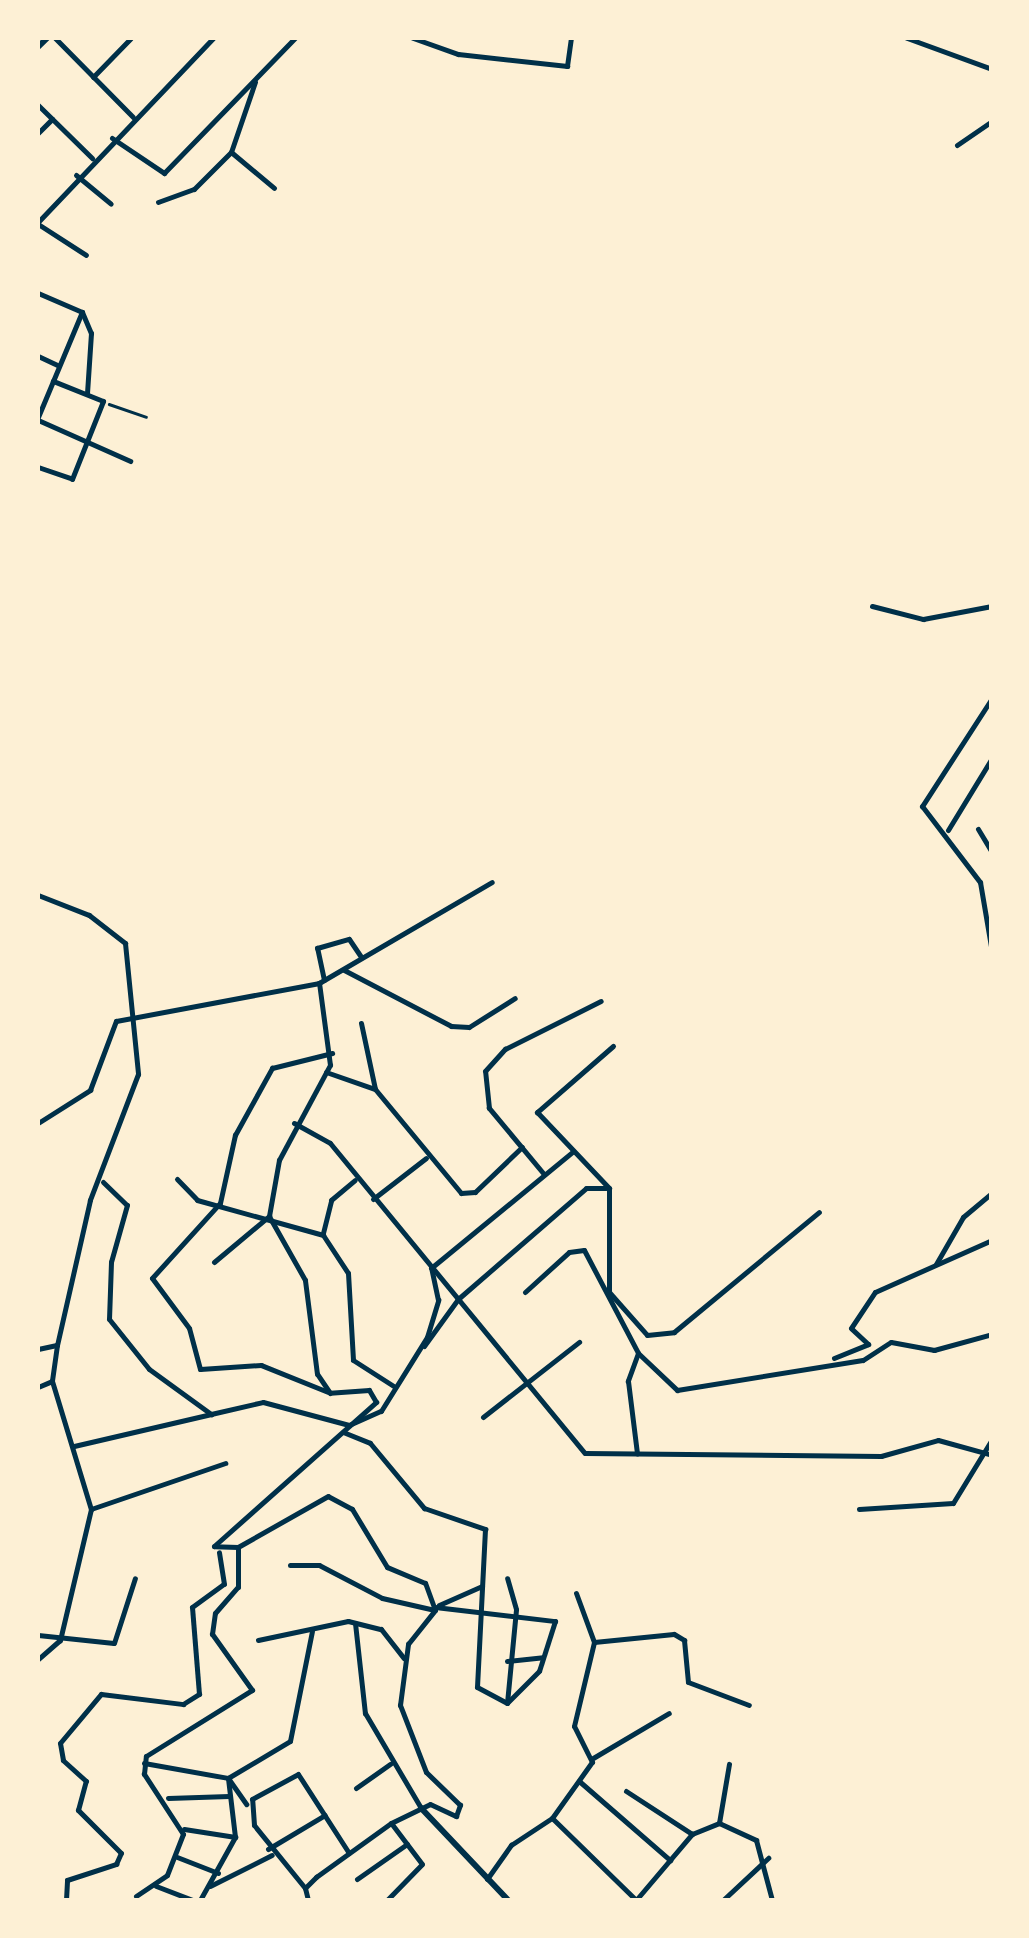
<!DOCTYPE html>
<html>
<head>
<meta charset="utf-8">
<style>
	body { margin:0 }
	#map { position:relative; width:1029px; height:1938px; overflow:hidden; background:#fdf0d5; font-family:Overpass,sans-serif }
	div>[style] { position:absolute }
	.path>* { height:2.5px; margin:-1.25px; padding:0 1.25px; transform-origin:1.25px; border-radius:1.25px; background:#003049 }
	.minor>* { height:5px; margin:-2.5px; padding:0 2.5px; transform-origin:2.5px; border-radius:2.5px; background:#003049 }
	.tertiary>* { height:6px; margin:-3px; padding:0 3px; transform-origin:3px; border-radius:3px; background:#003049 }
	.secondary>* { height:6px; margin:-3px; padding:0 3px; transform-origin:3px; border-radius:3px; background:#003049 }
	span { translate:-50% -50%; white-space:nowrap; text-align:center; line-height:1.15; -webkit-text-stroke:10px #fdf0d5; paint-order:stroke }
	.frame { position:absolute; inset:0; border:40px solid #fdf0d5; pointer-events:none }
</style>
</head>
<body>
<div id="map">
	<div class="path">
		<div style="left:109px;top:404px;width:39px;rotate:19deg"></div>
	</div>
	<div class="minor">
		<div style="left:55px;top:38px;width:111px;rotate:45.4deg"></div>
		<div style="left:413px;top:38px;width:48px;rotate:19.6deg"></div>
		<div style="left:458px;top:54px;width:110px;rotate:6.3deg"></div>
		<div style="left:567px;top:66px;width:28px;rotate:-82deg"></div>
		<div style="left:907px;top:38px;width:90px;rotate:20deg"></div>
		<div style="left:93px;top:77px;width:54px;rotate:-45.7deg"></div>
		<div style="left:38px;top:105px;width:76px;rotate:44.5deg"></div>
		<div style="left:38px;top:133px;width:20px;rotate:-45deg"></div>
		<div style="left:112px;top:138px;width:63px;rotate:33.9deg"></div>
		<div style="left:164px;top:173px;width:188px;rotate:-45.9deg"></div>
		<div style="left:957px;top:145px;width:42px;rotate:-34.4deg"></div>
		<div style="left:231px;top:152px;width:56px;rotate:39.9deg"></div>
		<div style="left:76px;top:175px;width:45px;rotate:39.6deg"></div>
		<div style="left:158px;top:202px;width:38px;rotate:-20deg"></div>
		<div style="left:194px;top:189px;width:52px;rotate:-45deg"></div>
		<div style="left:231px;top:152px;width:74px;rotate:-71.1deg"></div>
		<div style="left:38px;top:222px;width:254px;rotate:-46.4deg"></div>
		<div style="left:38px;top:224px;width:57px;rotate:32.9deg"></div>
		<div style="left:38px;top:293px;width:48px;rotate:23.4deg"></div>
		<div style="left:82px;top:312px;width:23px;rotate:67deg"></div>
		<div style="left:91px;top:333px;width:60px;rotate:93.8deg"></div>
		<div style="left:38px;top:356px;width:23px;rotate:25deg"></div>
		<div style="left:38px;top:417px;width:114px;rotate:-67.3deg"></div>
		<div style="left:38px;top:420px;width:101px;rotate:24deg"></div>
		<div style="left:38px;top:467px;width:36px;rotate:19deg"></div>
		<div style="left:72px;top:479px;width:84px;rotate:-68.3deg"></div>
		<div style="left:103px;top:401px;width:54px;rotate:-158.2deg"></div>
		<div style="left:872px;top:606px;width:53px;rotate:14.3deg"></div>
		<div style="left:923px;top:619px;width:70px;rotate:-10.7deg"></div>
		<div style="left:992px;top:698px;width:129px;rotate:122.9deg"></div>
		<div style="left:922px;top:806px;width:96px;rotate:52.7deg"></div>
		<div style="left:980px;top:882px;width:71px;rotate:80.3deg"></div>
		<div style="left:978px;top:829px;width:27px;rotate:59deg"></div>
		<div style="left:948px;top:830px;width:84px;rotate:-58.6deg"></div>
		<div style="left:38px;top:895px;width:55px;rotate:21.4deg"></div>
		<div style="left:89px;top:915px;width:46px;rotate:37.9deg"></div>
		<div style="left:125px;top:943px;width:132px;rotate:84.3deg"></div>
		<div style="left:138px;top:1074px;width:135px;rotate:110.9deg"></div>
		<div style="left:90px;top:1200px;width:149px;rotate:102.8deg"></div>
		<div style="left:57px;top:1345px;width:36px;rotate:98deg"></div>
		<div style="left:52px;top:1381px;width:134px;rotate:73.1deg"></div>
		<div style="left:91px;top:1509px;width:135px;rotate:103.3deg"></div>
		<div style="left:60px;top:1640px;width:29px;rotate:139deg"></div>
		<div style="left:344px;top:970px;width:121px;rotate:27.6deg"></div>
		<div style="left:451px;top:1026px;width:18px;rotate:3deg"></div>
		<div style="left:469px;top:1027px;width:54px;rotate:-32.2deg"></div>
		<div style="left:324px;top:980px;width:33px;rotate:-102deg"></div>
		<div style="left:317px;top:948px;width:33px;rotate:-16deg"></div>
		<div style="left:349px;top:939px;width:22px;rotate:56deg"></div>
		<div style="left:361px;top:1023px;width:67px;rotate:78deg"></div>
		<div style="left:613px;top:1046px;width:101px;rotate:139deg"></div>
		<div style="left:537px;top:1112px;width:105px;rotate:46.5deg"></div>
		<div style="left:609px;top:1188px;width:104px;rotate:90deg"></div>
		<div style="left:609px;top:1292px;width:57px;rotate:48.5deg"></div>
		<div style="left:647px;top:1335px;width:27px;rotate:-6deg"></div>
		<div style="left:674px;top:1332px;width:188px;rotate:-39.6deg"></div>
		<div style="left:326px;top:1072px;width:52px;rotate:19.1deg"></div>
		<div style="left:375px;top:1089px;width:135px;rotate:50.4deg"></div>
		<div style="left:461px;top:1193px;width:14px;rotate:-4deg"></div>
		<div style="left:475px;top:1192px;width:65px;rotate:-43.8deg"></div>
		<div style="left:38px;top:1123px;width:62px;rotate:-32.4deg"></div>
		<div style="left:90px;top:1090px;width:74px;rotate:-69.4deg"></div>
		<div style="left:116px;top:1021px;width:207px;rotate:-10.6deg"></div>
		<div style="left:319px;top:983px;width:200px;rotate:-30.3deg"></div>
		<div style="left:294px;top:1123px;width:41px;rotate:29.1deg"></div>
		<div style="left:330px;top:1143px;width:401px;rotate:50.6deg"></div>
		<div style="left:585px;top:1453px;width:296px;rotate:0.6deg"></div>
		<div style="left:881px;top:1456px;width:59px;rotate:-15.7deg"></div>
		<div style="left:938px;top:1440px;width:56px;rotate:15.5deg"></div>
		<div style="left:543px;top:1173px;width:85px;rotate:-129.7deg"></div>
		<div style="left:489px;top:1108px;width:37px;rotate:-96deg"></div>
		<div style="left:485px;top:1071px;width:30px;rotate:-48deg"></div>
		<div style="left:505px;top:1049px;width:107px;rotate:-26.6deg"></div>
		<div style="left:177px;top:1179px;width:29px;rotate:46deg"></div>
		<div style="left:197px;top:1200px;width:131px;rotate:15.5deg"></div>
		<div style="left:323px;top:1235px;width:45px;rotate:56.7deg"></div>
		<div style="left:348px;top:1273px;width:87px;rotate:86.7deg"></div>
		<div style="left:353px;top:1360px;width:50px;rotate:32.7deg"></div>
		<div style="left:103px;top:1182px;width:33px;rotate:44deg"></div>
		<div style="left:127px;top:1205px;width:59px;rotate:105.7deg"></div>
		<div style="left:111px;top:1262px;width:57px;rotate:92deg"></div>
		<div style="left:109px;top:1319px;width:64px;rotate:51.3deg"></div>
		<div style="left:149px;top:1369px;width:77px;rotate:36deg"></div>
		<div style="left:211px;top:1414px;width:53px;rotate:-13deg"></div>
		<div style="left:263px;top:1402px;width:89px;rotate:15deg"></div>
		<div style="left:349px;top:1425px;width:35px;rotate:-24deg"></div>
		<div style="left:381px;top:1411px;width:87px;rotate:-58.1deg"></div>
		<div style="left:427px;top:1337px;width:39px;rotate:-73deg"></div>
		<div style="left:438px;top:1300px;width:33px;rotate:-102deg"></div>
		<div style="left:431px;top:1268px;width:183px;rotate:-39.4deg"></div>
		<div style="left:373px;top:1199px;width:67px;rotate:-37.7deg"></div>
		<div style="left:323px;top:1233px;width:34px;rotate:-76deg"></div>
		<div style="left:331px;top:1200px;width:31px;rotate:-40deg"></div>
		<div style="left:214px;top:1262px;width:72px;rotate:-39.9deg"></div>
		<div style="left:936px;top:1264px;width:54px;rotate:-60.1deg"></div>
		<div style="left:963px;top:1217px;width:38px;rotate:-40deg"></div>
		<div style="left:525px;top:1292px;width:59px;rotate:-42.3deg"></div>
		<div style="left:569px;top:1252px;width:15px;rotate:-8deg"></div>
		<div style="left:584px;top:1250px;width:116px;rotate:62.3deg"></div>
		<div style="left:638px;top:1353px;width:30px;rotate:110deg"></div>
		<div style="left:628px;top:1381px;width:73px;rotate:82.9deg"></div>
		<div style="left:424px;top:1346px;width:58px;rotate:-54.1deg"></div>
		<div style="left:458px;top:1299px;width:169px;rotate:-40.9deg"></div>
		<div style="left:586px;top:1188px;width:20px"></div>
		<div style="left:38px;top:1349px;width:19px;rotate:-12deg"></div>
		<div style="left:638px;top:1353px;width:54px;rotate:43.5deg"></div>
		<div style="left:677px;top:1390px;width:188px;rotate:-9.2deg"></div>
		<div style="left:863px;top:1360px;width:33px;rotate:-33deg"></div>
		<div style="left:891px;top:1342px;width:44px;rotate:10.5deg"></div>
		<div style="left:934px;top:1350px;width:60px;rotate:-15.4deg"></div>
		<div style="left:834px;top:1358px;width:37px;rotate:-22deg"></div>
		<div style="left:868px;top:1344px;width:23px;rotate:-137deg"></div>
		<div style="left:851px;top:1328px;width:43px;rotate:-56.3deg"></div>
		<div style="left:875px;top:1292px;width:128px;rotate:-24deg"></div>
		<div style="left:38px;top:1387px;width:15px;rotate:-23deg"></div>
		<div style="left:328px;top:1392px;width:72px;rotate:-158.1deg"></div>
		<div style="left:261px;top:1365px;width:61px;rotate:176.2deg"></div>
		<div style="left:200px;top:1369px;width:42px;rotate:-105deg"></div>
		<div style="left:189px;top:1328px;width:62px;rotate:-126.5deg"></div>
		<div style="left:152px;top:1278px;width:101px;rotate:-47.8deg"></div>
		<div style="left:220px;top:1203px;width:70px;rotate:-77.6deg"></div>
		<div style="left:235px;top:1135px;width:77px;rotate:-61.1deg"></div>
		<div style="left:272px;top:1068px;width:62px;rotate:-14deg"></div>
		<div style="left:483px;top:1417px;width:122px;rotate:-38deg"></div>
		<div style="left:343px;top:1432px;width:29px;rotate:22deg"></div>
		<div style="left:370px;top:1443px;width:85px;rotate:50.3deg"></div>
		<div style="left:424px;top:1508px;width:65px;rotate:19deg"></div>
		<div style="left:485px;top:1529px;width:158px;rotate:92.9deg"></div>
		<div style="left:477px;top:1687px;width:34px;rotate:28deg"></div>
		<div style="left:507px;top:1703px;width:94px;rotate:-84.5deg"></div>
		<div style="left:516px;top:1609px;width:32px;rotate:-106deg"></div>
		<div style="left:74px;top:1446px;width:141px;rotate:-13.1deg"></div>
		<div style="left:91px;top:1509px;width:142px;rotate:-18.9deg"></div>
		<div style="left:859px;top:1509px;width:94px;rotate:-3.7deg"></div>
		<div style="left:953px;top:1503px;width:75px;rotate:-58.6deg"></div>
		<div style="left:290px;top:1565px;width:29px"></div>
		<div style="left:319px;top:1565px;width:71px;rotate:27.6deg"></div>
		<div style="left:382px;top:1598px;width:54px;rotate:12.8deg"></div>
		<div style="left:576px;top:1593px;width:52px;rotate:69.8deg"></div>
		<div style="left:439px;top:1605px;width:47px;rotate:-23.8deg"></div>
		<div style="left:435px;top:1607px;width:121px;rotate:6.7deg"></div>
		<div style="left:555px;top:1621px;width:52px;rotate:107.7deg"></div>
		<div style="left:539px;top:1671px;width:45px;rotate:135deg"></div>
		<div style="left:355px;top:1623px;width:91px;rotate:83.7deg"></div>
		<div style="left:365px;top:1713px;width:110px;rotate:59.5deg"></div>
		<div style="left:38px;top:1635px;width:76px;rotate:6deg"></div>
		<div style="left:114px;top:1643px;width:68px;rotate:-72.1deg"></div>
		<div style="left:258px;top:1640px;width:92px;rotate:-11.9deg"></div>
		<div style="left:348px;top:1621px;width:34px;rotate:14deg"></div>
		<div style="left:381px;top:1629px;width:37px;rotate:52deg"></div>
		<div style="left:507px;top:1661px;width:36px;rotate:-6deg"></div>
		<div style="left:593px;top:1758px;width:88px;rotate:-30.6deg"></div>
		<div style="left:144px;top:1763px;width:85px;rotate:10.1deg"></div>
		<div style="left:228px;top:1778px;width:32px;rotate:55deg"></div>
		<div style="left:579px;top:1781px;width:121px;rotate:41deg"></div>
		<div style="left:356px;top:1788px;width:42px;rotate:-35.2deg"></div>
		<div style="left:626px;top:1791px;width:79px;rotate:33.1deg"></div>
		<div style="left:168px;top:1798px;width:61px;rotate:-1.9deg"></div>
		<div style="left:552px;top:1818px;width:117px;rotate:44.3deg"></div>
		<div style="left:719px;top:1823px;width:60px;rotate:-80.4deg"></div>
		<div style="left:184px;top:1829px;width:52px;rotate:8.9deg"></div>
		<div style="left:268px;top:1849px;width:66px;rotate:-30.8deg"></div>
		<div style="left:177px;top:1857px;width:44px;rotate:21.3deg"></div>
		<div style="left:357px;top:1879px;width:61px;rotate:-35deg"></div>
		<div style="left:487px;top:1879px;width:42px;rotate:-54.8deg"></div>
		<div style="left:511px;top:1845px;width:49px;rotate:-33.4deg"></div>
		<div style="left:552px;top:1818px;width:69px;rotate:-54.5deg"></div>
		<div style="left:592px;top:1762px;width:40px;rotate:-116.6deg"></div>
		<div style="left:574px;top:1726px;width:86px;rotate:-76.6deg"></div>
		<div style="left:594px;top:1642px;width:80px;rotate:-5.7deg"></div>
		<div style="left:674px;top:1634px;width:12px;rotate:31deg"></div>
		<div style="left:684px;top:1640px;width:42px;rotate:84.6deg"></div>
		<div style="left:688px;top:1682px;width:65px;rotate:20.7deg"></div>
		<div style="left:156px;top:1886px;width:40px;rotate:21deg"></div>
		<div style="left:210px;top:1886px;width:69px;rotate:-26.6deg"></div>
		<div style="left:305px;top:1888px;width:81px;rotate:-129deg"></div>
		<div style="left:254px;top:1825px;width:26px;rotate:-94deg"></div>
		<div style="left:252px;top:1799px;width:52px;rotate:-28.5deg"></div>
		<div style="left:298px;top:1774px;width:94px;rotate:57.2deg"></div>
		<div style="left:136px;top:1896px;width:37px;rotate:-34deg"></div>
		<div style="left:167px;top:1875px;width:44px;rotate:-68.7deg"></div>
		<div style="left:183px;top:1834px;width:72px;rotate:-123deg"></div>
		<div style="left:144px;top:1774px;width:18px;rotate:-84deg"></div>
		<div style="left:146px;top:1756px;width:125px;rotate:-31.9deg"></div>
		<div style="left:252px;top:1690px;width:69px;rotate:-125.5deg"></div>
		<div style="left:212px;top:1634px;width:21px;rotate:-82deg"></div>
		<div style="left:215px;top:1613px;width:35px;rotate:-49deg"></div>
		<div style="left:238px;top:1587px;width:40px;rotate:-90deg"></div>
		<div style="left:66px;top:1900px;width:20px;rotate:-87deg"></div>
		<div style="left:67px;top:1880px;width:52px;rotate:-18.1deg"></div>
		<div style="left:116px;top:1864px;width:12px;rotate:-66deg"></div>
		<div style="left:121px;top:1853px;width:61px;rotate:-135deg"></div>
		<div style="left:78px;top:1810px;width:30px;rotate:-75deg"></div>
		<div style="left:86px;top:1781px;width:31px;rotate:-138deg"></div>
		<div style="left:63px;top:1760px;width:17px;rotate:-100deg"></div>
		<div style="left:60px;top:1743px;width:64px;rotate:-50.1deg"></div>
		<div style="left:101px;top:1694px;width:83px;rotate:7deg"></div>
		<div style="left:183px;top:1704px;width:19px;rotate:-32deg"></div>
		<div style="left:199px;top:1694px;width:87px;rotate:-94.6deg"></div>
		<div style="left:192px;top:1607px;width:39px;rotate:-36deg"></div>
		<div style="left:224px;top:1584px;width:32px;rotate:-99deg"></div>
		<div style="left:200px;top:1900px;width:72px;rotate:-60.9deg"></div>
		<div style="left:235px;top:1837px;width:59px;rotate:-96.8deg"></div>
		<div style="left:228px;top:1778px;width:72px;rotate:-30.8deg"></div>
		<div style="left:290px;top:1741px;width:112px;rotate:-78.7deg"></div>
		<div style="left:308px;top:1900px;width:12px;rotate:-104deg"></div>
		<div style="left:305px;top:1888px;width:16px;rotate:-45deg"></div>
		<div style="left:316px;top:1877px;width:92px;rotate:-35.8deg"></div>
		<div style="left:391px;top:1823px;width:43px;rotate:-26deg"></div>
		<div style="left:430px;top:1804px;width:29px;rotate:25deg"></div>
		<div style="left:456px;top:1816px;width:12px;rotate:-70deg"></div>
		<div style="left:460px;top:1805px;width:47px;rotate:-135.9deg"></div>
		<div style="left:426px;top:1772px;width:72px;rotate:-111.2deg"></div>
		<div style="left:400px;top:1705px;width:62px;rotate:-82.5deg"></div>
		<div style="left:408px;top:1644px;width:43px;rotate:-51.5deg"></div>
		<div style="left:435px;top:1610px;width:29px;rotate:-110deg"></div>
		<div style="left:425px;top:1583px;width:41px;rotate:-157.2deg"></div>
		<div style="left:387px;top:1567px;width:68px;rotate:-121.1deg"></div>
		<div style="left:352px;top:1509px;width:27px;rotate:-152deg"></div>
		<div style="left:328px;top:1496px;width:103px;rotate:150.5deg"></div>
		<div style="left:238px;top:1547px;width:24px;rotate:-178deg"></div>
		<div style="left:214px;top:1546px;width:217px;rotate:-41.6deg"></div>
		<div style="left:376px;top:1402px;width:14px;rotate:-120deg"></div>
		<div style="left:369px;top:1390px;width:39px;rotate:176deg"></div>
		<div style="left:330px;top:1393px;width:23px;rotate:-124deg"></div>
		<div style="left:317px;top:1374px;width:95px;rotate:-97.3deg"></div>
		<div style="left:305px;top:1280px;width:73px;rotate:-119.4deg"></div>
		<div style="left:269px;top:1216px;width:57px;rotate:-79.9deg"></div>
		<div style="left:279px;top:1160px;width:108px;rotate:-61.8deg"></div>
		<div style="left:330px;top:1065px;width:83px;rotate:-97.6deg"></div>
		<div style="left:387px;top:1900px;width:50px;rotate:-45.8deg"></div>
		<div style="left:422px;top:1864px;width:51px;rotate:-127.1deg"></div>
		<div style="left:636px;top:1900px;width:87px;rotate:-49.7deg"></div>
		<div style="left:692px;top:1834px;width:29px;rotate:-22deg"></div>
		<div style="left:719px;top:1823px;width:41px;rotate:24.7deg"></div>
		<div style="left:756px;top:1840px;width:62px;rotate:75.1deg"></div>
		<div style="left:723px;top:1900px;width:62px;rotate:-43deg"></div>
	</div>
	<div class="tertiary">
		<div style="left:421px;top:1808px;width:127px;rotate:46.6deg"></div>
	</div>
	<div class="secondary">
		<div style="left:38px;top:47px;width:13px;rotate:-45deg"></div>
	</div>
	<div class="frame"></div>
</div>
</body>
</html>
